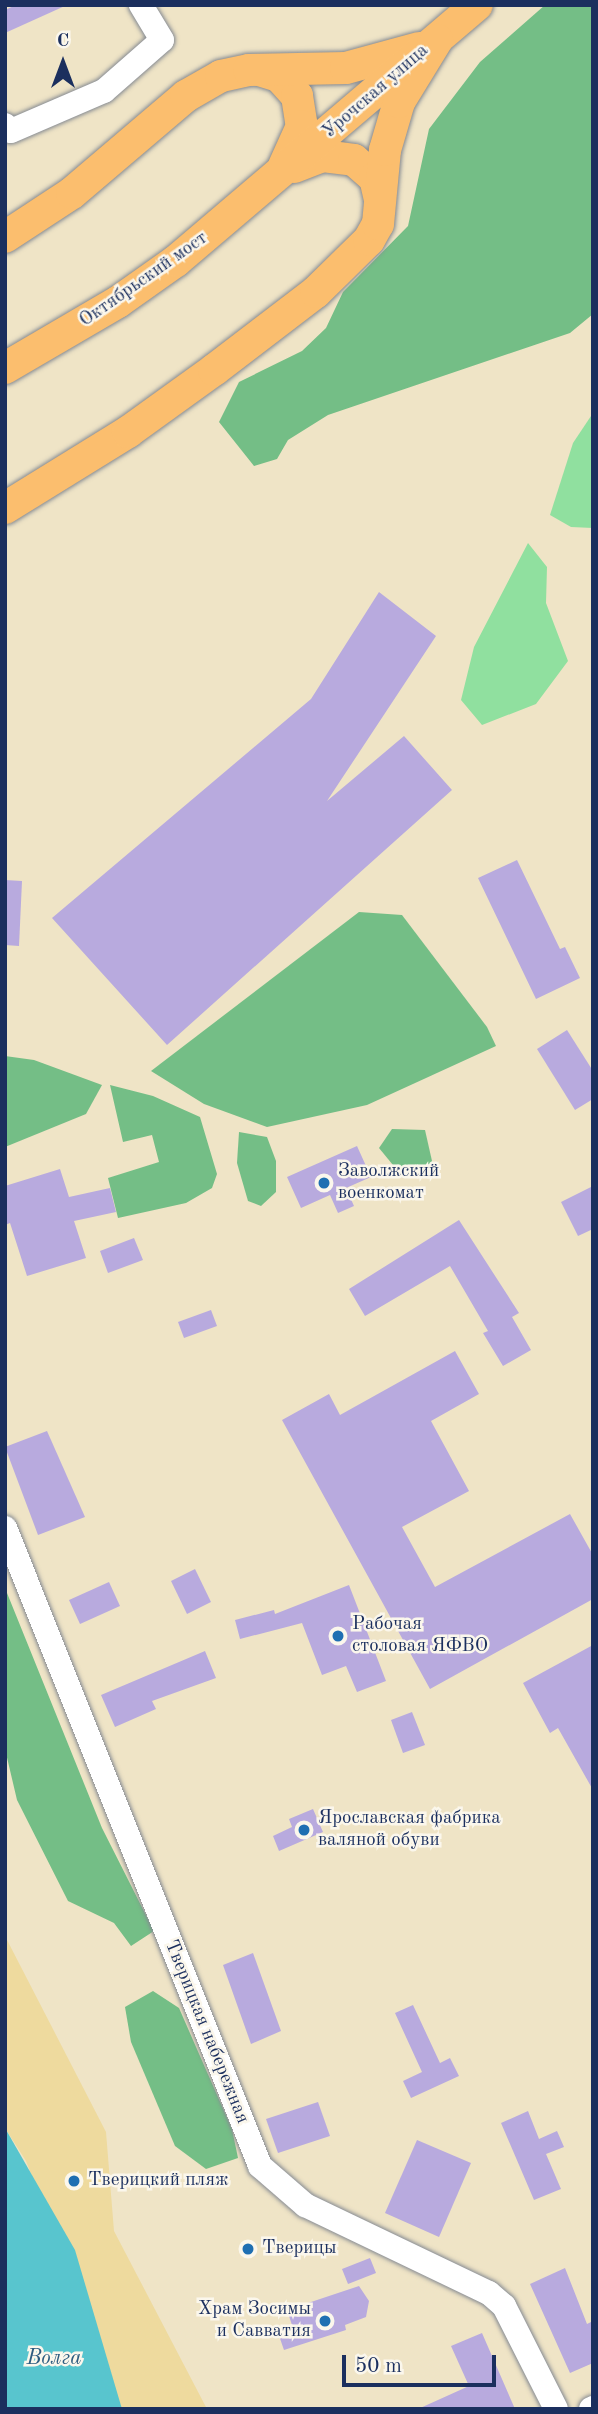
<!DOCTYPE html>
<html>
<head>
<meta charset="utf-8">
<style>
	body { margin:0 }
	#map { position:relative; width:598px; height:2414px; overflow:hidden; background:#efe4c6; font-family:"Old Standard TT",serif }
	div>[style] { position:absolute }
	.green>* { inset:0; background:#90e09f }
	.forest>* { inset:0; background:#74be86 }
	.sand>* { inset:0; background:#eeda9e }
	.water>* { inset:0; background:#58c5ce }
	.building>* { inset:0; background:#b8aade }
	.roads { filter:drop-shadow(0 0 2px #858a92) drop-shadow(0 0 2px #858a92) }
	.minor>* { height:24px; margin:-12px; padding:0 12px; transform-origin:12px; border-radius:12px; background:#fff }
	.major>* { height:32px; margin:-16px; padding:0 16px; transform-origin:16px; border-radius:16px; background:#fbbe6e }
	.dots>* { width:19px; height:19px; translate:-50% -50%; box-sizing:border-box; border:4px solid #fbf7ec; border-radius:50% }
	span { translate:-50% -50%; white-space:nowrap; text-align:center; line-height:1.15; -webkit-text-stroke:5px #fbf7ec; paint-order:stroke }
	.street-label { font-size:19px; color:#1b2f5e }
	.poi-label { font-size:19px; color:#1b2f5e }
	.left { translate:0 -50%; text-align:left }
	.right { translate:-100% -50%; text-align:right }
	.water-label { font-size:21px; color:#2d5c80; font-style:italic }
	.frame { position:absolute; inset:0; border:7px solid #1b2f5e; pointer-events:none }
	.north { position:absolute; left:28px; top:28px; width:70px; height:70px; -webkit-text-stroke:5px #fbf7ec; paint-order:stroke; rotate:0deg; font-size:19px; font-weight:700; line-height:28px; text-align:center; color:#1b2f5e }
	.north::after { content:''; display:block; margin:auto; width:24px; height:32px; background:#1b2f5e; clip-path:polygon(50% 0,100% 100%,50% 72%,0 100%) }
	.scale { position:absolute; left:342px; top:2355px; width:154px; height:32px; box-sizing:border-box; border:4px solid #1b2f5e; border-top:0; padding-left:9px; font-size:21px; line-height:24px; white-space:nowrap; color:#1b2f5e; -webkit-text-stroke:5px #fbf7ec; paint-order:stroke }
</style>
</head>
<body>
<div id="map">
	<div class="green">
		<div style="clip-path:polygon(593px 413px,593px 528px,571px 527px,550px 515px,573px 443px)"></div>
		<div style="clip-path:polygon(528px 543px,547px 567px,546px 603px,568px 661px,536px 704px,482px 725px,461px 700px,474px 647px)"></div>
	</div>
	<div class="forest">
		<div style="clip-path:polygon(545px 5px,593px 5px,593px 314px,570px 333px,328px 415px,288px 440px,277px 459px,254px 466px,219px 422px,239px 382px,302px 351px,326px 328px,343px 292px,408px 226px,429px 129px,480px 62px)"></div>
		<div style="clip-path:polygon(359px 912px,402px 915px,487px 1027px,496px 1046px,367px 1105px,267px 1127px,204px 1104px,151px 1071px)"></div>
		<div style="clip-path:polygon(5px 1056px,34px 1060px,102px 1085px,86px 1114px,5px 1147px)"></div>
		<div style="clip-path:polygon(110px 1085px,153px 1096px,200px 1117px,217px 1174px,212px 1188px,186px 1203px,118px 1218px,108px 1178px,159px 1162px,152px 1135px,123px 1142px)"></div>
		<div style="clip-path:polygon(392px 1129px,425px 1130px,432px 1161px,424px 1173px,402px 1176px,379px 1148px)"></div>
		<div style="clip-path:polygon(239px 1132px,267px 1137px,276px 1161px,276px 1192px,261px 1206px,248px 1201px,237px 1163px)"></div>
		<div style="clip-path:polygon(5px 1588px,102px 1828px,154px 1931px,131px 1946px,114px 1923px,68px 1901px,17px 1800px,5px 1749px)"></div>
		<div style="clip-path:polygon(153px 1991px,179px 2008px,232px 2129px,238px 2158px,206px 2169px,175px 2146px,131px 2042px,125px 2007px)"></div>
	</div>
	<div class="sand">
		<div style="clip-path:polygon(5px 1936px,106px 2132px,114px 2231px,207px 2409px,122px 2409px,26px 2161px,5px 2128px)"></div>
	</div>
	<div class="water">
		<div style="clip-path:polygon(5px 2128px,75px 2250px,122px 2409px,5px 2409px)"></div>
	</div>
	<div class="building">
		<div style="clip-path:polygon(16px 5px,67px 5px,5px 33px,5px 10px)"></div>
		<div style="clip-path:polygon(379px 592px,436px 636px,327px 801px,404px 736px,452px 790px,167px 1045px,52px 918px,311px 699px)"></div>
		<div style="clip-path:polygon(517px 860px,560px 949px,565px 947px,580px 978px,536px 999px,478px 878px)"></div>
		<div style="clip-path:polygon(5px 880px,22px 881px,19px 946px,5px 945px)"></div>
		<div style="clip-path:polygon(567px 1030px,593px 1071px,593px 1099px,575px 1110px,537px 1049px)"></div>
		<div style="clip-path:polygon(357px 1146px,371px 1177px,346px 1188px,354px 1206px,338px 1213px,330px 1195px,301px 1208px,287px 1177px)"></div>
		<div style="clip-path:polygon(60px 1169px,69px 1197px,110px 1188px,116px 1212px,74px 1221px,86px 1258px,27px 1276px,10px 1223px,5px 1225px,5px 1186px)"></div>
		<div style="clip-path:polygon(593px 1186px,593px 1229px,578px 1236px,561px 1202px)"></div>
		<div style="clip-path:polygon(459px 1220px,519px 1313px,512px 1317px,531px 1350px,503px 1366px,483px 1333px,488px 1331px,450px 1266px,365px 1316px,349px 1289px)"></div>
		<div style="clip-path:polygon(134px 1238px,143px 1260px,108px 1273px,100px 1251px)"></div>
		<div style="clip-path:polygon(211px 1310px,217px 1326px,184px 1338px,178px 1322px)"></div>
		<div style="clip-path:polygon(455px 1351px,479px 1394px,431px 1421px,469px 1491px,402px 1527px,435px 1587px,570px 1514px,593px 1555px,593px 1599px,430px 1689px,282px 1420px,329px 1394px,340px 1415px)"></div>
		<div style="clip-path:polygon(47px 1431px,85px 1517px,38px 1535px,5px 1447px)"></div>
		<div style="clip-path:polygon(195px 1569px,211px 1602px,187px 1614px,171px 1581px)"></div>
		<div style="clip-path:polygon(109px 1582px,120px 1606px,80px 1624px,69px 1600px)"></div>
		<div style="clip-path:polygon(349px 1585px,386px 1681px,357px 1692px,346px 1666px,322px 1675px,302px 1623px,240px 1639px,235px 1620px,274px 1610px,275px 1614px)"></div>
		<div style="clip-path:polygon(593px 1645px,593px 1790px,558px 1728px,550px 1733px,523px 1683px)"></div>
		<div style="clip-path:polygon(205px 1651px,216px 1678px,152px 1701px,156px 1709px,115px 1727px,101px 1695px)"></div>
		<div style="clip-path:polygon(412px 1712px,425px 1745px,403px 1753px,391px 1720px)"></div>
		<div style="clip-path:polygon(313px 1809px,323px 1832px,279px 1851px,273px 1836px,292px 1827px,289px 1819px)"></div>
		<div style="clip-path:polygon(253px 1953px,281px 2031px,251px 2044px,223px 1965px)"></div>
		<div style="clip-path:polygon(413px 2005px,440px 2063px,450px 2058px,459px 2076px,411px 2098px,403px 2081px,422px 2072px,395px 2013px)"></div>
		<div style="clip-path:polygon(318px 2102px,330px 2136px,278px 2153px,266px 2119px)"></div>
		<div style="clip-path:polygon(528px 2111px,539px 2139px,557px 2131px,564px 2147px,546px 2154px,561px 2189px,534px 2200px,501px 2123px)"></div>
		<div style="clip-path:polygon(417px 2140px,471px 2163px,439px 2237px,385px 2213px)"></div>
		<div style="clip-path:polygon(370px 2258px,376px 2273px,348px 2284px,342px 2269px)"></div>
		<div style="clip-path:polygon(565px 2268px,587px 2324px,593px 2321px,593px 2363px,570px 2373px,530px 2284px)"></div>
		<div style="clip-path:polygon(359px 2286px,369px 2301px,366px 2317px,345px 2325px,346px 2330px,284px 2350px,277px 2330px,292px 2325px,287px 2310px)"></div>
		<div style="clip-path:polygon(482px 2333px,515px 2409px,418px 2409px,469px 2386px,451px 2346px)"></div>
	</div>
	<div class="roads">
		<div class="minor">
			<div style="left:5px;top:125px;width:8px;rotate:45deg"></div>
			<div style="left:11px;top:131px;width:101px;rotate:-23.3deg"></div>
			<div style="left:104px;top:91px;width:77px;rotate:-41.3deg"></div>
			<div style="left:162px;top:40px;width:41px;rotate:-121deg"></div>
			<div style="left:5px;top:1528px;width:687px;rotate:68.21deg"></div>
			<div style="left:260px;top:2166px;width:60px;rotate:40.9deg"></div>
			<div style="left:305px;top:2205px;width:204px;rotate:25.6deg"></div>
			<div style="left:489px;top:2293px;width:20px;rotate:41deg"></div>
			<div style="left:504px;top:2306px;width:115px;rotate:63.2deg"></div>
			<div style="left:591px;top:2409px;width:2px;rotate:-27deg"></div>
		</div>
		<div class="major">
			<div style="left:259px;top:70px;width:21px;rotate:17deg"></div>
			<div style="left:279px;top:76px;width:27px;rotate:48deg"></div>
			<div style="left:297px;top:96px;width:30px;rotate:81deg"></div>
			<div style="left:302px;top:126px;width:44px;rotate:114.2deg"></div>
			<div style="left:294px;top:167px;width:31px;rotate:-21deg"></div>
			<div style="left:323px;top:156px;width:31px;rotate:7deg"></div>
			<div style="left:354px;top:160px;width:28px;rotate:41deg"></div>
			<div style="left:375px;top:178px;width:22px;rotate:77deg"></div>
			<div style="left:5px;top:237px;width:80px;rotate:-33.3deg"></div>
			<div style="left:72px;top:193px;width:150px;rotate:-40.4deg"></div>
			<div style="left:186px;top:96px;width:40px;rotate:-29.7deg"></div>
			<div style="left:221px;top:76px;width:29px;rotate:-12deg"></div>
			<div style="left:249px;top:70px;width:97px;rotate:-1.2deg"></div>
			<div style="left:346px;top:68px;width:76px;rotate:-15.3deg"></div>
			<div style="left:5px;top:368px;width:131px;rotate:-30.3deg"></div>
			<div style="left:118px;top:302px;width:71px;rotate:-35.3deg"></div>
			<div style="left:176px;top:261px;width:395px;rotate:-40.4deg"></div>
			<div style="left:5px;top:508px;width:145px;rotate:-31.7deg"></div>
			<div style="left:128px;top:432px;width:106px;rotate:-35.8deg"></div>
			<div style="left:214px;top:370px;width:128px;rotate:-37.4deg"></div>
			<div style="left:316px;top:292px;width:74px;rotate:-44.5deg"></div>
			<div style="left:369px;top:240px;width:18px;rotate:-61deg"></div>
			<div style="left:378px;top:224px;width:74px;rotate:-84.6deg"></div>
			<div style="left:385px;top:150px;width:50px;rotate:-73.7deg"></div>
			<div style="left:399px;top:102px;width:73px;rotate:-58.5deg"></div>
		</div>
	</div>
	<div class="dots">
		<div style="left:324px;top:1183px;background:#1f6fb2"></div>
		<div style="left:338px;top:1636px;background:#1f6fb2"></div>
		<div style="left:304px;top:1830px;background:#1f6fb2"></div>
		<div style="left:74px;top:2181px;background:#1f6fb2"></div>
		<div style="left:248px;top:2249px;background:#1f6fb2"></div>
		<div style="left:325px;top:2321px;background:#1f6fb2"></div>
	</div>
	<div class="street-label">
		<span style="left:376px;top:92px;rotate:-41deg">Урочская улица</span>
		<span style="left:144px;top:280px;rotate:-35deg">Октябрьский мост</span>
		<span style="left:206px;top:2032px;rotate:68deg">Тверицкая набережная</span>
	</div>
	<div class="poi-label">
		<span class="left" style="left:338px;top:1183px">Заволжский<br>военкомат</span>
		<span class="left" style="left:352px;top:1636px">Рабочая<br>столовая ЯФВО</span>
		<span class="left" style="left:318px;top:1830px">Ярославская фабрика<br>валяной обуви</span>
		<span class="left" style="left:88px;top:2181px">Тверицкий пляж</span>
		<span class="left" style="left:262px;top:2249px">Тверицы</span>
		<span class="right" style="left:311px;top:2321px">Храм Зосимы<br>и Савватия</span>
	</div>
	<div class="water-label">
		<span style="left:54px;top:2359px">Волга</span>
	</div>
	<div class="frame"></div>
	<div class="north">С</div>
	<div class="scale">50 m</div>
</div>
</body>
</html>
